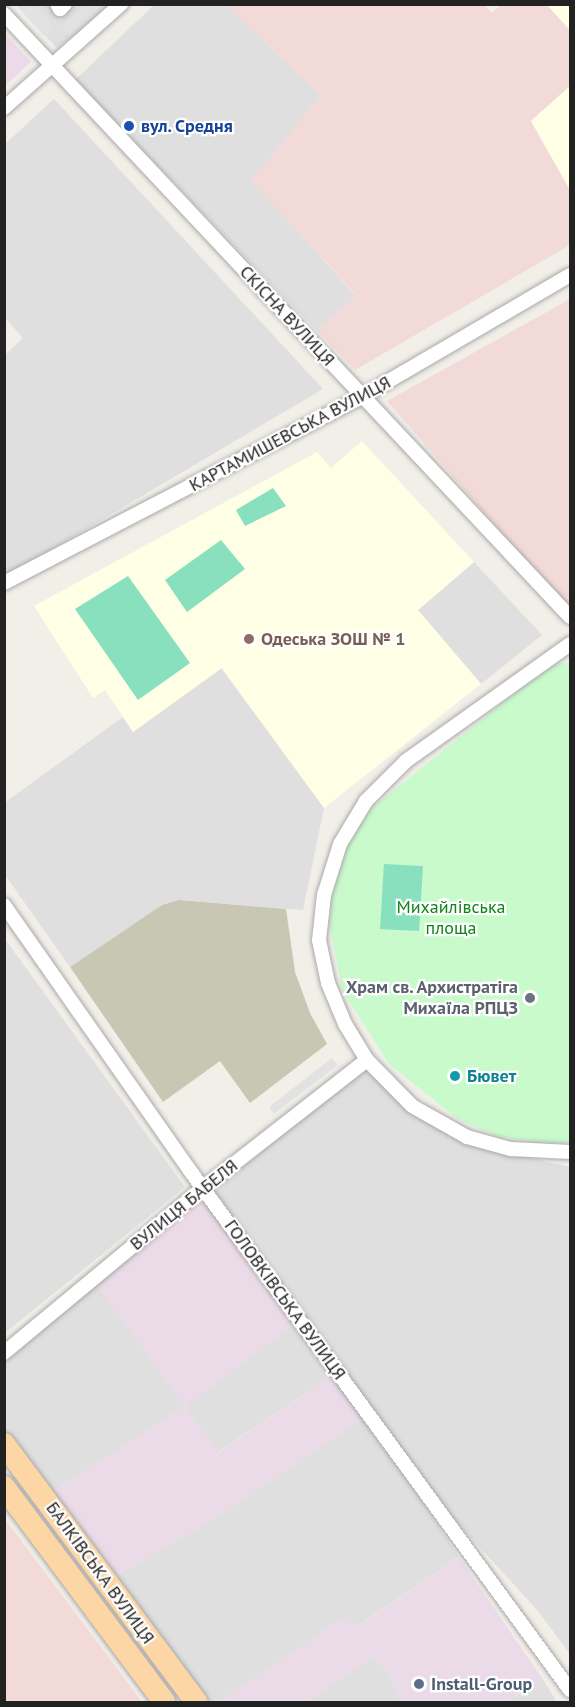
<!DOCTYPE html>
<html>
<head>
<meta charset="utf-8">
<style>
	body { margin:0 }
	#map { position:relative; width:575px; height:1707px; overflow:hidden; background:#f2efe9; font-family:"PT Sans",sans-serif }
	div>[style] { position:absolute }
	.residential>* { inset:0; background:#e0dfdf }
	.commercial>* { inset:0; background:#f2dad9 }
	.industrial>* { inset:0; background:#ebdbe8 }
	.education>* { inset:0; background:#ffffe5 }
	.construction>* { inset:0; background:#c7c7b4 }
	.park>* { inset:0; background:#c8facc }
	.pitch>* { inset:0; background:#88e0be }
	.parking>* { inset:0; background:#e2e2e2 }
	.roads { filter:drop-shadow(0 0 2px #a9a9a9) drop-shadow(0 0 2px #a9a9a9) }
	.minor>* { height:14px; margin:-7px; padding:0 7px; transform-origin:7px; border-radius:7px; background:#fff }
	.primary>* { height:22px; margin:-11px; padding:0 11px; transform-origin:11px; border-radius:11px; background:#fcd6a4 }
	.dots>* { width:16px; height:16px; translate:-50% -50%; box-sizing:border-box; border:3px solid #fff; border-radius:50% }
	span { translate:-50% -50%; white-space:nowrap; text-align:center; line-height:1.15; -webkit-text-stroke:4.5px #fff; paint-order:stroke }
	.transit-label { font-size:18px; color:#164399; font-weight:700 }
	.left { translate:0 -50%; text-align:left }
	.street-label { font-size:18px; color:#222 }
	.education-label { font-size:18px; color:#785e54; font-weight:700 }
	.park-label { font-size:18px; color:#0c8416 }
	.worship-label { font-size:18px; color:#5b616d; font-weight:700 }
	.right { translate:-100% -50%; text-align:right }
	.culture-label { font-size:18px; color:#0d838f; font-weight:700 }
	.service-label { font-size:18px; color:#4e5e75; font-weight:700 }
	.frame { position:absolute; inset:0; border:6px solid #222; pointer-events:none }
</style>
</head>
<body>
<div id="map">
	<div class="residential">
		<div style="clip-path:polygon(16px 5px,108px 5px,57px 48px)"></div>
		<div style="clip-path:polygon(154px 5px,226px 5px,321px 96px,252px 180px,356px 296px,317px 331px,75px 80px)"></div>
		<div style="clip-path:polygon(54px 99px,323px 389px,5px 577px,5px 355px,23px 338px,5px 318px,5px 144px)"></div>
		<div style="clip-path:polygon(474px 562px,542px 635px,481px 684px,418px 610px)"></div>
		<div style="clip-path:polygon(221px 668px,324px 808px,303px 910px,179px 900px,162px 905px,70px 967px,5px 875px,4px 803px,123px 717px,133px 732px)"></div>
		<div style="clip-path:polygon(5px 939px,185px 1187px,5px 1333px,4px 1333px)"></div>
		<div style="clip-path:polygon(366px 1062px,465px 1143px,570px 1167px,570px 1654px,538px 1611px,417px 1479px,205px 1188px)"></div>
		<div style="clip-path:polygon(94px 1280px,185px 1406px,299px 1320px,336px 1373px,218px 1452px,185px 1407px,52px 1492px,5px 1432px,5px 1355px)"></div>
		<div style="clip-path:polygon(367px 1416px,459px 1557px,355px 1628px,347px 1616px,219px 1702px,210px 1702px,112px 1578px,215px 1518px)"></div>
		<div style="clip-path:polygon(374px 1656px,389px 1673px,401px 1702px,305px 1702px)"></div>
		<div style="clip-path:polygon(542px 1678px,557px 1702px,506px 1702px)"></div>
	</div>
	<div class="commercial">
		<div style="clip-path:polygon(484px 4px,492px 13px,501px 5px,547px 5px,570px 30px,570px 86px,531px 121px,570px 190px,570px 245px,355px 370px,317px 331px,356px 295px,251px 180px,321px 96px,226px 5px)"></div>
		<div style="clip-path:polygon(570px 299px,570px 611px,387px 401px)"></div>
		<div style="clip-path:polygon(4px 1519px,5px 1519px,142px 1702px,5px 1702px)"></div>
	</div>
	<div class="industrial">
		<div style="clip-path:polygon(4px 32px,31px 62px,5px 86px,4px 86px)"></div>
		<div style="clip-path:polygon(202px 1190px,299px 1320px,185px 1407px,219px 1452px,336px 1373px,367px 1416px,215px 1518px,112px 1578px,52px 1492px,185px 1407px,94px 1280px)"></div>
		<div style="clip-path:polygon(459px 1557px,542px 1678px,506px 1702px,401px 1702px,389px 1673px,374px 1656px,305px 1702px,219px 1702px,347px 1616px,356px 1628px)"></div>
	</div>
	<div class="education">
		<div style="clip-path:polygon(547px 5px,570px 5px,570px 30px)"></div>
		<div style="clip-path:polygon(570px 86px,570px 190px,531px 121px)"></div>
		<div style="clip-path:polygon(362px 441px,474px 562px,418px 610px,481px 684px,324px 808px,222px 668px,133px 732px,105px 690px,93px 698px,34px 606px,317px 452px,331px 468px)"></div>
	</div>
	<div class="construction">
		<div style="clip-path:polygon(179px 900px,286px 909px,295px 972px,310px 1013px,327px 1044px,250px 1103px,220px 1061px,163px 1102px,70px 967px,162px 905px)"></div>
	</div>
	<div class="park">
		<div style="clip-path:polygon(553px 663px,570px 663px,570px 1142px,538px 1143px,498px 1136px,459px 1120px,389px 1064px,342px 990px,330px 927px,332px 876px,359px 818px)"></div>
	</div>
	<div class="pitch">
		<div style="clip-path:polygon(273px 488px,286px 506px,245px 526px,236px 510px)"></div>
		<div style="clip-path:polygon(221px 540px,245px 569px,187px 612px,165px 580px)"></div>
		<div style="clip-path:polygon(128px 576px,190px 663px,138px 700px,75px 609px)"></div>
		<div style="clip-path:polygon(384px 864px,423px 866px,419px 931px,380px 929px)"></div>
	</div>
	<div class="parking">
		<div style="clip-path:polygon(16px 5px,35px 5px,55px 27px,44px 36px)"></div>
		<div style="clip-path:polygon(86px 5px,108px 5px,71px 37px,61px 26px)"></div>
		<div style="clip-path:polygon(332px 1058px,338px 1065px,274px 1114px,269px 1107px)"></div>
	</div>
	<div class="roads">
		<div class="minor">
			<div style="left:57px;top:4px;width:6px;rotate:59deg"></div>
			<div style="left:60px;top:9px;width:7px;rotate:-45deg"></div>
			<div style="left:4px;top:14px;width:827px;rotate:46.81deg"></div>
			<div style="left:4px;top:108px;width:157px;rotate:-41.6deg"></div>
			<div style="left:4px;top:583px;width:405px;rotate:-27.5deg"></div>
			<div style="left:363px;top:396px;width:240px;rotate:-30.3deg"></div>
			<div style="left:570px;top:644px;width:201px;rotate:144.5deg"></div>
			<div style="left:406px;top:761px;width:57px;rotate:135deg"></div>
			<div style="left:366px;top:801px;width:50px;rotate:121.2deg"></div>
			<div style="left:340px;top:844px;width:53px;rotate:107.4deg"></div>
			<div style="left:324px;top:895px;width:45px;rotate:96.3deg"></div>
			<div style="left:319px;top:940px;width:44px;rotate:78.2deg"></div>
			<div style="left:328px;top:983px;width:44px;rotate:67.5deg"></div>
			<div style="left:345px;top:1024px;width:42px;rotate:58.6deg"></div>
			<div style="left:367px;top:1060px;width:64px;rotate:45.6deg"></div>
			<div style="left:412px;top:1106px;width:63px;rotate:29.4deg"></div>
			<div style="left:467px;top:1137px;width:46px;rotate:15.3deg"></div>
			<div style="left:511px;top:1149px;width:59px;rotate:2.9deg"></div>
			<div style="left:4px;top:905px;width:326px;rotate:55deg"></div>
			<div style="left:191px;top:1172px;width:642px;rotate:53.81deg"></div>
			<div style="left:4px;top:1353px;width:259px;rotate:-39.7deg"></div>
			<div style="left:203px;top:1188px;width:208px;rotate:-38deg"></div>
		</div>
		<div class="primary">
			<div style="left:4px;top:1444px;width:322px;rotate:53.3deg"></div>
			<div style="left:4px;top:1487px;width:268px;rotate:53.3deg"></div>
		</div>
	</div>
	<div class="dots">
		<div style="left:129px;top:126px;background:#1a4fb4"></div>
		<div style="left:249px;top:639px;background:#8d6e63"></div>
		<div style="left:530px;top:998px;background:#6b7280"></div>
		<div style="left:455px;top:1076px;background:#0f9aa8"></div>
		<div style="left:419px;top:1684px;background:#5c6f8a"></div>
	</div>
	<div class="transit-label">
		<span class="left" style="left:141px;top:126px">вул. Средня</span>
	</div>
	<div class="street-label">
		<span style="left:287px;top:316px;rotate:47deg">CКІСНА ВУЛИЦЯ</span>
		<span style="left:290px;top:434px;rotate:-28deg">КАРТАМИШЕВСЬКА ВУЛИЦЯ</span>
		<span style="left:184px;top:1205px;rotate:-39deg">ВУЛИЦЯ БАБЕЛЯ</span>
		<span style="left:285px;top:1300px;rotate:54deg">ГОЛОВКІВСЬКА ВУЛИЦЯ</span>
		<span style="left:100px;top:1573px;rotate:54deg">БАЛКІВСЬКА ВУЛИЦЯ</span>
	</div>
	<div class="education-label">
		<span class="left" style="left:261px;top:639px">Одеська ЗОШ № 1</span>
	</div>
	<div class="park-label">
		<span style="left:451px;top:918px">Михайлівська<br>площа</span>
	</div>
	<div class="worship-label">
		<span class="right" style="left:518px;top:998px">Храм св. Архистратіга<br>Михаїла РПЦЗ</span>
	</div>
	<div class="culture-label">
		<span class="left" style="left:467px;top:1076px">Бювет</span>
	</div>
	<div class="service-label">
		<span class="left" style="left:431px;top:1684px">Install-Group</span>
	</div>
	<div class="frame"></div>
</div>
</body>
</html>
